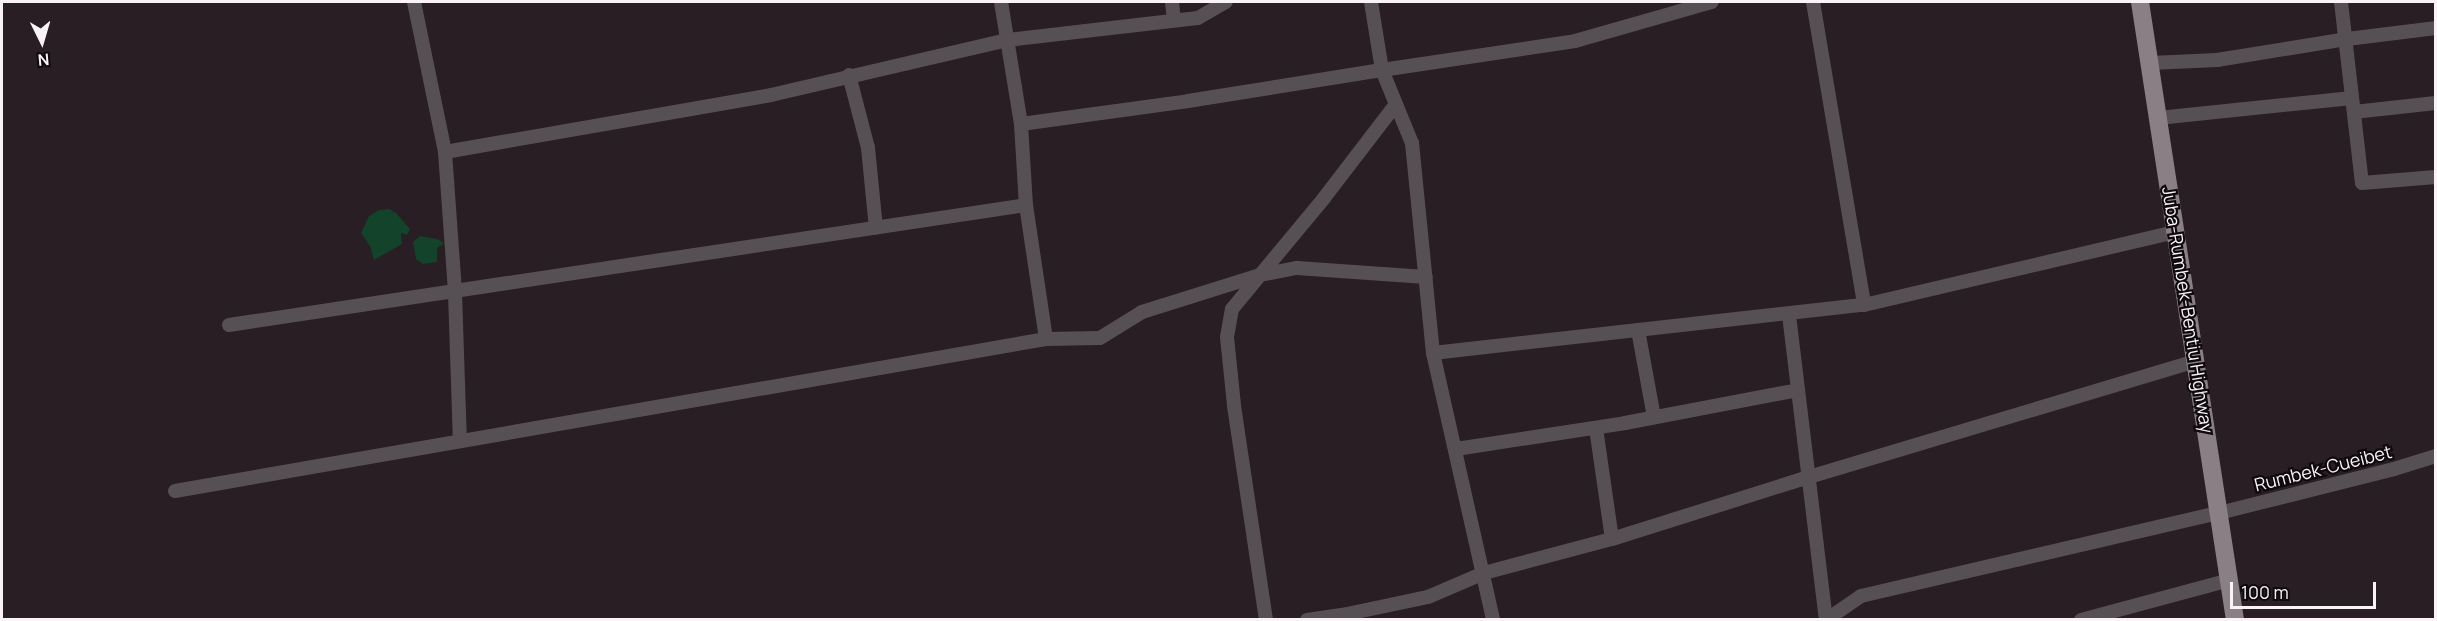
<!DOCTYPE html>
<html>
<head>
<meta charset="utf-8">
<style>
	body { margin:0 }
	#map { position:relative; width:2437px; height:621px; overflow:hidden; background:#281e24; font-family:Manrope,sans-serif }
	div>[style] { position:absolute }
	.green>* { inset:0; background:#13432b }
	.minor>* { height:14px; margin:-7px; padding:0 7px; transform-origin:7px; border-radius:7px; background:#565054 }
	.major>* { height:18px; margin:-9px; padding:0 9px; transform-origin:9px; border-radius:9px; background:#8a7f85 }
	span { translate:-50% -50%; white-space:nowrap; text-align:center; line-height:1.15; -webkit-text-stroke:4.5px #0e090c; paint-order:stroke }
	.street-label { font-size:18px; color:#f9f2f6 }
	.frame { position:absolute; inset:0; border:3px solid #f9f2f6; pointer-events:none }
	.north { position:absolute; left:12px; top:12px; width:60px; height:60px; -webkit-text-stroke:4px #0e090c; paint-order:stroke; rotate:175deg; font-size:16px; font-weight:700; line-height:24px; text-align:center; color:#f9f2f6 }
	.north::after { content:''; display:block; margin:auto; width:21px; height:27px; background:#f9f2f6; clip-path:polygon(50% 0,100% 100%,50% 72%,0 100%) }
	.scale { position:absolute; left:2230px; top:582px; width:146px; height:27px; box-sizing:border-box; border:3px solid #f9f2f6; border-top:0; padding-left:8px; font-size:18px; line-height:21px; white-space:nowrap; color:#f9f2f6; -webkit-text-stroke:4px #0e090c; paint-order:stroke }
</style>
</head>
<body>
<div id="map">
	<div class="green">
		<div style="clip-path:polygon(379px 210px,389px 209px,396px 213px,410px 229px,407px 235px,401px 233px,402px 244px,374px 260px,370px 246px,361px 233px,369px 216px)"></div>
		<div style="clip-path:polygon(420px 236px,437px 239px,444px 243px,437px 248px,437px 262px,423px 264px,416px 259px,413px 242px)"></div>
	</div>
	<div class="minor">
		<div style="left:414px;top:2px;width:153px;rotate:78.3deg"></div>
		<div style="left:445px;top:152px;width:141px;rotate:85.9deg"></div>
		<div style="left:455px;top:293px;width:148px;rotate:88.1deg"></div>
		<div style="left:1001px;top:2px;width:124px;rotate:80.7deg"></div>
		<div style="left:1021px;top:124px;width:169px;rotate:-7.8deg"></div>
		<div style="left:1188px;top:101px;width:196px;rotate:-9.1deg"></div>
		<div style="left:1382px;top:70px;width:79px;rotate:67.7deg"></div>
		<div style="left:1412px;top:143px;width:211px;rotate:84.3deg"></div>
		<div style="left:1433px;top:353px;width:274px;rotate:77.3deg"></div>
		<div style="left:1172px;top:2px;width:18px;rotate:84deg"></div>
		<div style="left:1371px;top:2px;width:69px;rotate:80.8deg"></div>
		<div style="left:1382px;top:70px;width:195px;rotate:-8.5deg"></div>
		<div style="left:1575px;top:41px;width:142px;rotate:-15.9deg"></div>
		<div style="left:1813px;top:2px;width:307px;rotate:80.4deg"></div>
		<div style="left:2341px;top:2px;width:182px;rotate:83.4deg"></div>
		<div style="left:2362px;top:183px;width:74px;rotate:-4.6deg"></div>
		<div style="left:2150px;top:63px;width:67px;rotate:-2.6deg"></div>
		<div style="left:2217px;top:60px;width:132px;rotate:-9.2deg"></div>
		<div style="left:2347px;top:39px;width:90px;rotate:-7deg"></div>
		<div style="left:849px;top:75px;width:75px;rotate:75.4deg"></div>
		<div style="left:868px;top:148px;width:80px;rotate:84.3deg"></div>
		<div style="left:2354px;top:112px;width:82px;rotate:-6.3deg"></div>
		<div style="left:2158px;top:118px;width:195px;rotate:-5.9deg"></div>
		<div style="left:1021px;top:124px;width:81px;rotate:86.5deg"></div>
		<div style="left:1026px;top:205px;width:135px;rotate:81.5deg"></div>
		<div style="left:445px;top:152px;width:331px;rotate:-9.9deg"></div>
		<div style="left:771px;top:95px;width:243px;rotate:-13.1deg"></div>
		<div style="left:1008px;top:40px;width:191px;rotate:-6.6deg"></div>
		<div style="left:1198px;top:18px;width:32px;rotate:-30deg"></div>
		<div style="left:1789px;top:315px;width:307px;rotate:83.1deg"></div>
		<div style="left:229px;top:325px;width:806px;rotate:-8.56deg"></div>
		<div style="left:1638px;top:330px;width:88px;rotate:79.6deg"></div>
		<div style="left:1433px;top:353px;width:434px;rotate:-6.4deg"></div>
		<div style="left:1864px;top:305px;width:320px;rotate:-13.2deg"></div>
		<div style="left:1596px;top:428px;width:112px;rotate:81.8deg"></div>
		<div style="left:1456px;top:449px;width:171px;rotate:-8.7deg"></div>
		<div style="left:1625px;top:423px;width:176px;rotate:-10.8deg"></div>
		<div style="left:175px;top:491px;width:884px;rotate:-9.9deg"></div>
		<div style="left:1046px;top:339px;width:54px;rotate:-1.1deg"></div>
		<div style="left:1100px;top:338px;width:49px;rotate:-31.8deg"></div>
		<div style="left:1142px;top:312px;width:124px;rotate:-17.4deg"></div>
		<div style="left:1260px;top:275px;width:38px;rotate:-11deg"></div>
		<div style="left:1297px;top:268px;width:129px;rotate:4deg"></div>
		<div style="left:1266px;top:620px;width:217px;rotate:-98.5deg"></div>
		<div style="left:1234px;top:405px;width:68px;rotate:-95.9deg"></div>
		<div style="left:1227px;top:337px;width:28px;rotate:-80deg"></div>
		<div style="left:1232px;top:309px;width:144px;rotate:-50.3deg"></div>
		<div style="left:1324px;top:198px;width:118px;rotate:-52.5deg"></div>
		<div style="left:1307px;top:620px;width:40px;rotate:-8.5deg"></div>
		<div style="left:1347px;top:614px;width:83px;rotate:-11.9deg"></div>
		<div style="left:1428px;top:597px;width:61px;rotate:-23.2deg"></div>
		<div style="left:1484px;top:573px;width:132px;rotate:-14.9deg"></div>
		<div style="left:1612px;top:539px;width:207px;rotate:-17.5deg"></div>
		<div style="left:1809px;top:477px;width:403px;rotate:-16.7deg"></div>
		<div style="left:1826px;top:620px;width:42px;rotate:-34.4deg"></div>
		<div style="left:1861px;top:596px;width:367px;rotate:-13.1deg"></div>
		<div style="left:2219px;top:513px;width:180px;rotate:-14.1deg"></div>
		<div style="left:2394px;top:469px;width:44px;rotate:-17.2deg"></div>
		<div style="left:2081px;top:620px;width:153px;rotate:-15.1deg"></div>
	</div>
	<div class="major">
		<div style="left:2140px;top:2px;width:625px;rotate:81.26deg"></div>
	</div>
	<div class="street-label">
		<span style="left:2188px;top:310px;rotate:81deg">Juba-Rumbek-Bentiu Highway</span>
		<span style="left:2323px;top:468px;rotate:-14deg">Rumbek-Cueibet</span>
	</div>
	<div class="frame"></div>
	<div class="north">N</div>
	<div class="scale">100 m</div>
</div>
</body>
</html>
